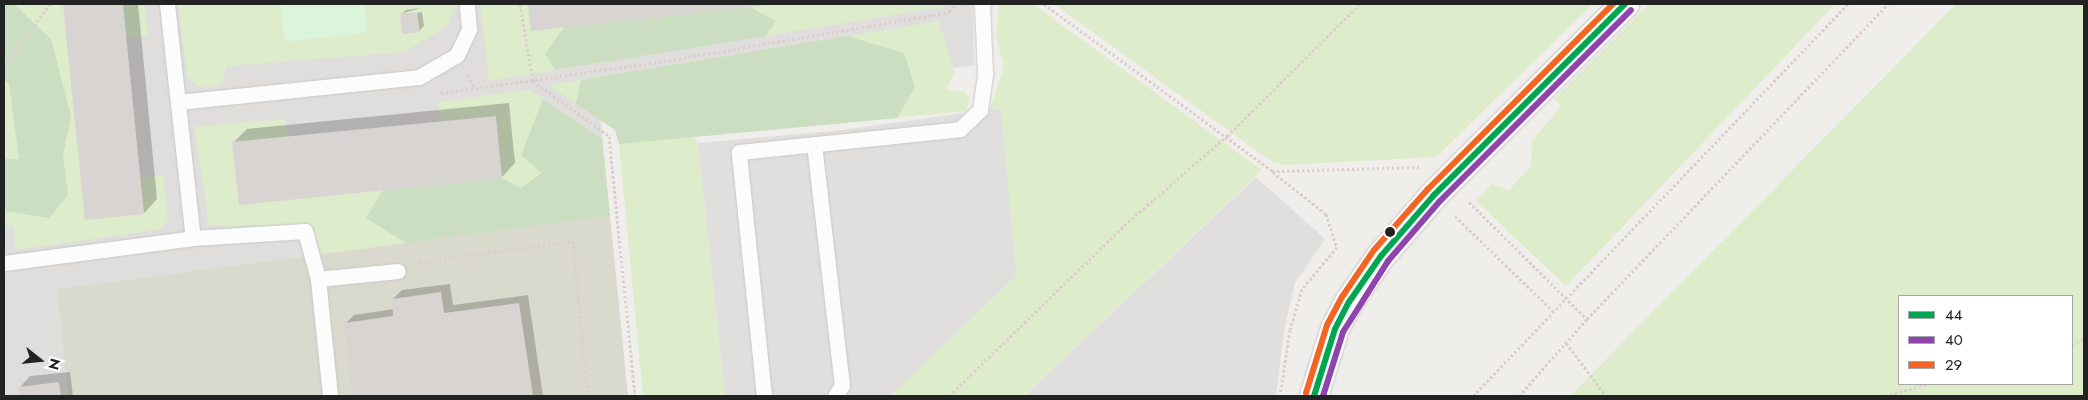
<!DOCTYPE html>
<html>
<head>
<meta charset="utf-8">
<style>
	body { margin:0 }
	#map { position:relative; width:2088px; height:400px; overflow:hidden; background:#f0eeeb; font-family:Jost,sans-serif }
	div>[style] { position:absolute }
	.residential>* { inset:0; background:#dfdedc }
	.construction>* { inset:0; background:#d9d9cd }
	.grass>* { inset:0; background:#ddeccb }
	.forest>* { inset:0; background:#cbdec1 }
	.park>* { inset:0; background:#daf5da }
	.parking>* { inset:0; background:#e0dfde }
	.shadow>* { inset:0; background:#0003 }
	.building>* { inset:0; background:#d7d4d2 }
	.path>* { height:3px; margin-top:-1.5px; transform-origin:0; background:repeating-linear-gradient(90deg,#dccecd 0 2.5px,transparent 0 5px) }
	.roads { filter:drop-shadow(0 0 1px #c9c8c7) drop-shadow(0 0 1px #c9c8c7) }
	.service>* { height:15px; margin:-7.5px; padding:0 7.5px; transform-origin:7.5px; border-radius:7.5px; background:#fdfcfc }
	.tertiary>* { height:28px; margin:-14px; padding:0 14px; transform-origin:14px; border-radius:14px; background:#fdfcfc }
	.bus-1>* { height:6px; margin:-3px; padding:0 3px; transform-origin:3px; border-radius:3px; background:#00a651 }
	.bus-2>* { height:6px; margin:-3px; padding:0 3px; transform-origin:3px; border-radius:3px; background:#8e44ad }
	.bus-3>* { height:6px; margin:-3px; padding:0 3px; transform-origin:3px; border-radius:3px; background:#f26522 }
	.dots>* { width:14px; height:14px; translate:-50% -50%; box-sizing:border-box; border:2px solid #fff; border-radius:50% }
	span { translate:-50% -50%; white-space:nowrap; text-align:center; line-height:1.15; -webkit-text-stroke:4px #fff; paint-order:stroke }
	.frame { position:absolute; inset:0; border:5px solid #222; pointer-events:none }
	.legend { position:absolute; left:1898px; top:295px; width:175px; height:90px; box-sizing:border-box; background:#fff; border:1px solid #a7a7a7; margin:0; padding:6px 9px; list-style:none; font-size:15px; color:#222 }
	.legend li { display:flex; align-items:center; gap:10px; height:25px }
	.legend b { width:25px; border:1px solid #a7a7a7 }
	.north { position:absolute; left:15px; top:335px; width:50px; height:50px; -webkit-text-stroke:4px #fff; paint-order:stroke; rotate:106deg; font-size:14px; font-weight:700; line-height:20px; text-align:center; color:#222 }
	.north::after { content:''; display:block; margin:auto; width:18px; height:22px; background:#222; clip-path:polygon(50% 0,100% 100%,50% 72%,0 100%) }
</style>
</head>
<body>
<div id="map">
	<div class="residential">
		<div style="clip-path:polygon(4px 4px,973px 4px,974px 65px,601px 122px,610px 216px,57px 289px,68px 396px,4px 396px)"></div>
	</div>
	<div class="construction">
		<div style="clip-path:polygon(610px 216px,628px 396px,68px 396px,57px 289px)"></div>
	</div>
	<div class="grass">
		<div style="clip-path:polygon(4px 4px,68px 4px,63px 5px,85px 220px,144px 214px,141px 178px,163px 175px,168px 221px,157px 230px,15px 250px,13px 225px,4px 225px)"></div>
		<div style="clip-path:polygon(123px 4px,145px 4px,148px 36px,126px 38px)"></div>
		<div style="clip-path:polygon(evenodd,178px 4px,280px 4px,285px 42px,367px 32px,364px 4px,454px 4px,455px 8px,448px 25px,405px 52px,226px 66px,223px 82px,215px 86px,197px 86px,187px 77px,178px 4px,417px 12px,420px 32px,402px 34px,400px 15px,417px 12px)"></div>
		<div style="clip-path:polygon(480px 4px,528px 4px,531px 31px,776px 4px,944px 4px,942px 7px,489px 81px)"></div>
		<div style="clip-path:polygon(999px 4px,1033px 4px,1262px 170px,1024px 396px,890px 396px,1001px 108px,990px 109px,1004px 66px,996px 37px)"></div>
		<div style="clip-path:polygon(1054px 4px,1593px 4px,1436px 157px,1285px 165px,1272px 162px)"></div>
		<div style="clip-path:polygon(1649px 4px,1835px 4px,1566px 286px,1476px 201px,1492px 184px,1509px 190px,1531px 166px,1532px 140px,1561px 107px,1554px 99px)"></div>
		<div style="clip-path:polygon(evenodd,1956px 4px,2084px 4px,2084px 396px,1570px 396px,1956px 4px,1899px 296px,2072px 296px,2072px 384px,1899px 384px,1899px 296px)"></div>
		<div style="clip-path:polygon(939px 21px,954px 72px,946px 90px,963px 91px,970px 98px,966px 111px,694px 137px,698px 143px,725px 396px,643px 396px,619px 144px,615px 130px,548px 85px)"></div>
		<div style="clip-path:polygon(530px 90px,602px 139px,610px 216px,321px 254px,312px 225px,209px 225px,194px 127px,285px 119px,288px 137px,232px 142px,239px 205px,502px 178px,496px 116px,440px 121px,437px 102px)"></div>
	</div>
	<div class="forest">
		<div style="clip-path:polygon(4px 4px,14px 4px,51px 39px,71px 116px,63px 155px,68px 195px,49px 218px,4px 211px,4px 159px,19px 159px,9px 83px,4px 81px)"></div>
		<div style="clip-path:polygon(750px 7px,776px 21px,766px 36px,555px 70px,545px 54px,564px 27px)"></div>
		<div style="clip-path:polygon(847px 36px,904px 53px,915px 87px,897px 118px,619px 144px,615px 130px,576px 104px,581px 80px)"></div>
		<div style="clip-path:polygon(543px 99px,602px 139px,610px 216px,406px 243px,366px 218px,383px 190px,502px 178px,521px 188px,542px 173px,521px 155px)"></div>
	</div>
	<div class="park">
		<div style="clip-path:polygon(280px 4px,364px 4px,367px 32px,285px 42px)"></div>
	</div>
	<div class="parking">
		<div style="clip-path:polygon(1001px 108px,1016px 276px,890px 396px,725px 396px,698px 143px,842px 130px)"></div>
		<div style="clip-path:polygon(1256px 177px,1325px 239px,1295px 283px,1284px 331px,1276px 396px,1024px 396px)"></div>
	</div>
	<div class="shadow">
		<div style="clip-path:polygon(65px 4px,138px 4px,157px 199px,144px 213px)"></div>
		<div style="clip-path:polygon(529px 4px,766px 4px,532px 30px)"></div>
		<div style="clip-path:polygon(421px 8px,404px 13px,404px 15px,422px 12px,424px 26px,419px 31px,401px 15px,406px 10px)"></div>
		<div style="clip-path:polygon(509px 103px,515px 163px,502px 177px,233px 143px,247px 129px)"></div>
		<div style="clip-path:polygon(450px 284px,453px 305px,528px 295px,543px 396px,554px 396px,353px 396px,346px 323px,354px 315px,394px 309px,393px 299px,402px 290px)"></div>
		<div style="clip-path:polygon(70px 372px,73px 396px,20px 396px,19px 388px,30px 376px)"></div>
	</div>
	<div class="building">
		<div style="clip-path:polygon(63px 4px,123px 4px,144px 214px,85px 220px)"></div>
		<div style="clip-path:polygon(528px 4px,764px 4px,764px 5px,531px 31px)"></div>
		<div style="clip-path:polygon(417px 12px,420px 32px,402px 34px,400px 14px)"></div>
		<div style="clip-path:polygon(496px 116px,502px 178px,239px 205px,232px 142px)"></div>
		<div style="clip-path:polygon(441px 292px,444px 313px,519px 303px,533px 396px,352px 396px,344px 323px,393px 316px,392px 299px)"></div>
		<div style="clip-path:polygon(59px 382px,61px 396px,19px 396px,18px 387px)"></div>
	</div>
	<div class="path">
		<div style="left:520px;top:4px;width:78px;rotate:80.4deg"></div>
		<div style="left:533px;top:81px;width:94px;rotate:35.9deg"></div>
		<div style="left:609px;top:136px;width:261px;rotate:84.3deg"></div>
		<div style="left:1044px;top:4px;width:283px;rotate:36.2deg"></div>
		<div style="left:1272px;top:171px;width:147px;rotate:-1.6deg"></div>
		<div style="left:4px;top:66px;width:77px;rotate:-53.4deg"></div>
		<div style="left:468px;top:75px;width:16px;rotate:63deg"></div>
		<div style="left:441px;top:93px;width:220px;rotate:-8.1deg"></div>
		<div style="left:659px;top:62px;width:213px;rotate:-9.7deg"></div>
		<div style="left:869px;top:26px;width:81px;rotate:-9.9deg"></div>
		<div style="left:949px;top:12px;width:10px;rotate:-53deg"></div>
		<div style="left:1273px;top:172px;width:68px;rotate:38.4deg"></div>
		<div style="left:1326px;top:214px;width:35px;rotate:72deg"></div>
		<div style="left:1337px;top:247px;width:55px;rotate:129.8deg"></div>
		<div style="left:1302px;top:289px;width:43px;rotate:106.3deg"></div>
		<div style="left:1290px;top:330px;width:67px;rotate:98.6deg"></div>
		<div style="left:1469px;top:202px;width:166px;rotate:44.8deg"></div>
		<div style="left:1455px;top:216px;width:136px;rotate:44.1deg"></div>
		<div style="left:419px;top:262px;width:155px;rotate:-7.8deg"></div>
		<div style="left:573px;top:241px;width:156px;rotate:84.5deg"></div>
		<div style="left:1566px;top:343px;width:66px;rotate:53deg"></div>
		<div style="left:2072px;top:345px;width:14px;rotate:-30deg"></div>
		<div style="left:949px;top:396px;width:250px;rotate:-44.2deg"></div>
		<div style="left:1128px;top:222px;width:131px;rotate:-41deg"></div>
		<div style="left:1227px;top:136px;width:187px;rotate:-44.8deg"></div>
		<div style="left:1473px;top:396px;width:542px;rotate:-46.27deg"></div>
		<div style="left:1519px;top:396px;width:103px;rotate:-48.6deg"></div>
		<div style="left:1587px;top:319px;width:436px;rotate:-46.3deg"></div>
		<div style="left:1885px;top:396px;width:45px;rotate:-15.6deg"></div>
	</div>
	<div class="roads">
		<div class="service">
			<div style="left:167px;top:4px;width:235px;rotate:83.7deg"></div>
			<div style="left:193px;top:238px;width:112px;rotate:-3.6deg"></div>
			<div style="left:305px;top:231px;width:50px;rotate:74.8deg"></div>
			<div style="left:318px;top:279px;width:118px;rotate:84.1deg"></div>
			<div style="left:178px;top:102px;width:242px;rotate:-5.9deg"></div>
			<div style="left:419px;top:77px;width:44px;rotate:-30.1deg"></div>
			<div style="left:457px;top:55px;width:29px;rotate:-65deg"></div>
			<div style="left:469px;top:29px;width:25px;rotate:-95deg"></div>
			<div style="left:814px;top:144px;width:243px;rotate:83.4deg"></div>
			<div style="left:842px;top:385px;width:13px;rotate:122deg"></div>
			<div style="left:4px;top:263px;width:191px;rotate:-7.5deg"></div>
			<div style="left:318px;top:279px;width:80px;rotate:-5.7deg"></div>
			<div style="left:764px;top:396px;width:245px;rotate:-95.9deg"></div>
			<div style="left:739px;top:152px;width:222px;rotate:-5.9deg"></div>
			<div style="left:960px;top:129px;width:28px;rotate:-44deg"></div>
			<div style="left:980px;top:110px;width:37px;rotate:-82deg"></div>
			<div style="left:985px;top:73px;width:69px;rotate:-92.5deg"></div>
		</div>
		<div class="tertiary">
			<div style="left:1314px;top:396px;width:70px;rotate:-72.6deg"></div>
			<div style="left:1335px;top:329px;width:30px;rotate:-63deg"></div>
			<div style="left:1349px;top:302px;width:56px;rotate:-55.2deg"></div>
			<div style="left:1381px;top:256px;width:81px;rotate:-49deg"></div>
			<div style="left:1434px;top:195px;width:270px;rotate:-45deg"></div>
		</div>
	</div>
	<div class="bus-1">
		<div style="left:1314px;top:396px;width:70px;rotate:-72.6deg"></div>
		<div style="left:1335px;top:329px;width:30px;rotate:-63deg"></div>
		<div style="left:1349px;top:302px;width:56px;rotate:-55.2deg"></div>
		<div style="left:1381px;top:256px;width:81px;rotate:-49deg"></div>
		<div style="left:1434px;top:195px;width:270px;rotate:-45deg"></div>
	</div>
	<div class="bus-2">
		<div style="left:1323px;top:396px;width:67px;rotate:-72.6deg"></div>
		<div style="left:1343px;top:332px;width:84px;rotate:-57.6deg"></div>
		<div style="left:1388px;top:261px;width:79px;rotate:-49.1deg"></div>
		<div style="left:1440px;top:201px;width:270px;rotate:-45deg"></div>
	</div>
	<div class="bus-3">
		<div style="left:1306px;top:393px;width:71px;rotate:-72.8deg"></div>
		<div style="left:1327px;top:325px;width:32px;rotate:-62deg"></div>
		<div style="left:1342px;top:297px;width:57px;rotate:-55.8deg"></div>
		<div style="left:1374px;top:250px;width:81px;rotate:-48.5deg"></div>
		<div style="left:1428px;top:189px;width:262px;rotate:-45deg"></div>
	</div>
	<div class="dots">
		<div style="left:1390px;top:232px;background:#222"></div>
	</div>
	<div class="frame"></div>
	<ul class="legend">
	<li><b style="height:6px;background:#00a651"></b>44</li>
	<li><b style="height:6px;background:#8e44ad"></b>40</li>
	<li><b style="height:6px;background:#f26522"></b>29</li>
	</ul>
	<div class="north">N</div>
</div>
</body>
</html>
